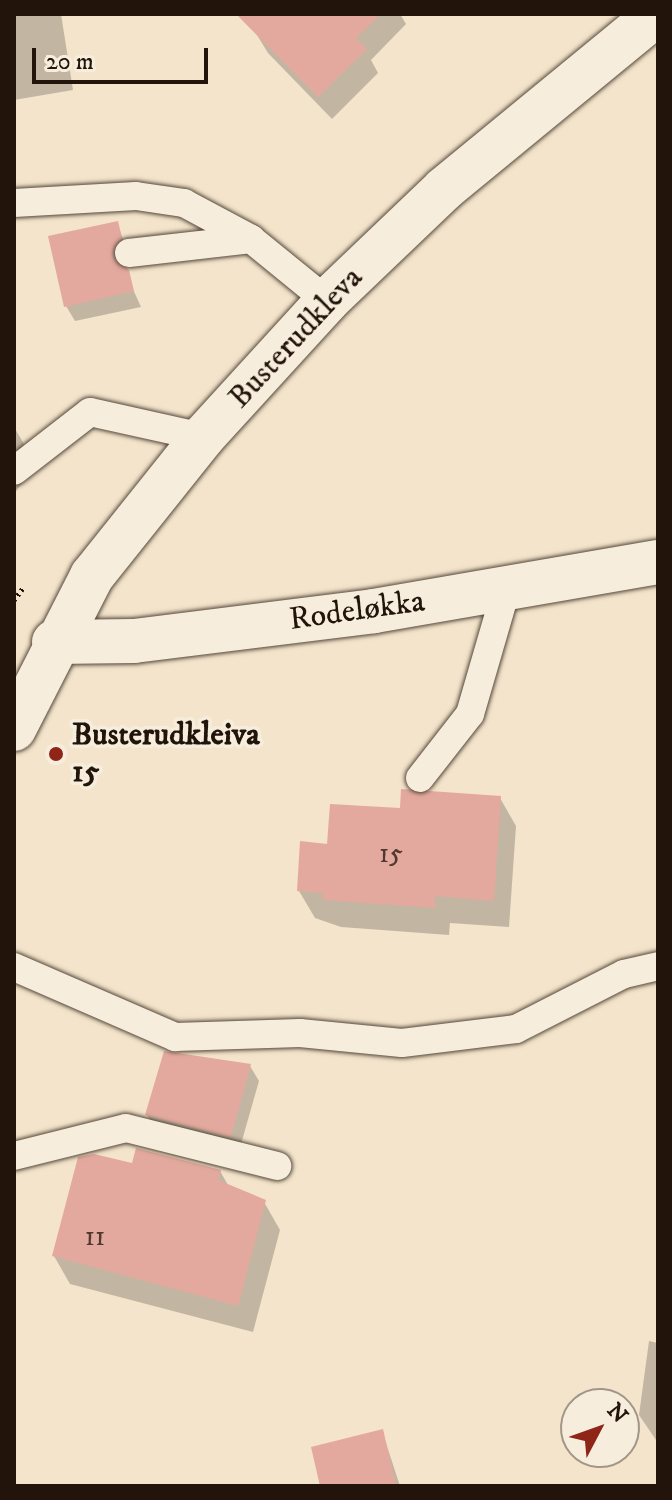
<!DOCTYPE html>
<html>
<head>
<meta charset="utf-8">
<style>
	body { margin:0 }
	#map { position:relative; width:672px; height:1500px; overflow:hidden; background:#f3e4cb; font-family:"IM FELL DW Pica",serif }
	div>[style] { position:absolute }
	.shadow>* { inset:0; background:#0003 }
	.building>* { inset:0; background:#e4a99e }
	.path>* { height:5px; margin-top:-2.5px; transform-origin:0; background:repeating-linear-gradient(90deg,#22140a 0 2px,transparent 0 6px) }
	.roads { filter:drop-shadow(0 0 2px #56483a) drop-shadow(0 0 2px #56483a) }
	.service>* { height:28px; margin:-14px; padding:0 14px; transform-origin:14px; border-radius:14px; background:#f7eddd }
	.minor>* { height:44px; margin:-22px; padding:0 22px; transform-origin:22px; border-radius:22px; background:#f7eddd }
	.tertiary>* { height:44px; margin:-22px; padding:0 22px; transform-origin:22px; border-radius:22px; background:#f7eddd }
	.dots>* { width:22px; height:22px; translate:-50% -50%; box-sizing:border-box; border:4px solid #f7eddd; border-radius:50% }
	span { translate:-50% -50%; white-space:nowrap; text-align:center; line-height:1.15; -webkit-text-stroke:7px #f7eddd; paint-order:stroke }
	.number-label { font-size:28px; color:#52392f }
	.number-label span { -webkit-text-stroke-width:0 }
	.street-label { font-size:32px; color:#22140a }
	.poi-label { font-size:32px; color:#22140a; font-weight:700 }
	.left { translate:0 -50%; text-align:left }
	.frame { position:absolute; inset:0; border:16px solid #22140a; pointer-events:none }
	.north { position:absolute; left:560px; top:1388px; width:80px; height:80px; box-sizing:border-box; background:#f7eddd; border:2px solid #a29689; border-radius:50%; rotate:49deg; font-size:22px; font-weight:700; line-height:32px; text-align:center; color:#22140a }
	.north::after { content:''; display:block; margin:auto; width:28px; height:36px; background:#8f2418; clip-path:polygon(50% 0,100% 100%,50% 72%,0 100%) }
	.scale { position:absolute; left:32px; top:48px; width:176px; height:36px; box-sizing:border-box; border:4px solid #22140a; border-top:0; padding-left:10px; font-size:24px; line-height:28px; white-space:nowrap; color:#22140a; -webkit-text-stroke:6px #f7eddd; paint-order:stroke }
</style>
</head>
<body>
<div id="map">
	<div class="shadow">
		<div style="clip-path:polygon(14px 14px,61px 14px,73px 90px,14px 100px)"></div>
		<div style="clip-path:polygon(271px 14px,400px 14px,406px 24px,371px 60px,378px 73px,332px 119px,268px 53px,254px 30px)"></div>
		<div style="clip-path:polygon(117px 223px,129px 255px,123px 267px,141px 307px,75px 321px,66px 306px)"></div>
		<div style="clip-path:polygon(14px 427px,24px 444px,14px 458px)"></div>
		<div style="clip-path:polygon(14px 466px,23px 482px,14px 494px)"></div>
		<div style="clip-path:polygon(500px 798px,516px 826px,509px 927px,450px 923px,449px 935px,341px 927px,315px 918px,299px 891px,329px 846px,402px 810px)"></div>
		<div style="clip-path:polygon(250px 1066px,259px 1081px,239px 1151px,156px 1130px,147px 1115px)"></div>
		<div style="clip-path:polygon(133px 1166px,220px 1171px,228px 1185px,264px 1202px,280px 1230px,253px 1332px,70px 1284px,54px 1256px)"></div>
		<div style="clip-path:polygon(649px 1341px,658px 1343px,658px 1443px,639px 1415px)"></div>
		<div style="clip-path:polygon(382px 1431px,400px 1486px,322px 1486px)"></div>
	</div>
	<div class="building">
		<div style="clip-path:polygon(236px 14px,381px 14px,356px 38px,367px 49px,318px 97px)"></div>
		<div style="clip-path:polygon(118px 221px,122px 238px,112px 256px,129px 270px,134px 291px,64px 307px,48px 236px)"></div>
		<div style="clip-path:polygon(401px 789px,501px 796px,494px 901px,435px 896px,435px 908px,323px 900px,323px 893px,297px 891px,300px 841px,327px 844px,330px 804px,400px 808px)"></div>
		<div style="clip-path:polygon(164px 1051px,251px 1064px,231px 1137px,145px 1115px)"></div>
		<div style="clip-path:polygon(136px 1148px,221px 1170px,218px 1180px,266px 1200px,238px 1306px,52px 1256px,78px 1157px,94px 1154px,132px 1163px)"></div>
		<div style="clip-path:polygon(383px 1429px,396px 1486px,320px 1486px,311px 1447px)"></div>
	</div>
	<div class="path">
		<div style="left:14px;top:600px;width:15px;rotate:-53deg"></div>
	</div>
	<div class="roads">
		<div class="service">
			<div style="left:14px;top:203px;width:122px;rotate:-3.3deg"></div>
			<div style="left:136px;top:196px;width:49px;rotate:8.3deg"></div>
			<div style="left:184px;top:203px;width:76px;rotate:28.2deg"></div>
			<div style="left:251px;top:239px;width:98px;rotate:39.2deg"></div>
			<div style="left:129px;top:253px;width:123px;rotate:-6.5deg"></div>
			<div style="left:14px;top:471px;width:96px;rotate:-37.8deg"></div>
			<div style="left:90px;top:412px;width:116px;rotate:12.5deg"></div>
			<div style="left:420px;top:778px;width:81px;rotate:-52deg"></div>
			<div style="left:470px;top:714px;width:132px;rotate:-73.8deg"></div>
			<div style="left:14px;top:967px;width:176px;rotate:23.5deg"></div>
			<div style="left:175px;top:1037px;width:125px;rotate:-1.8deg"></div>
			<div style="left:300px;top:1033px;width:102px;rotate:5.6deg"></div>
			<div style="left:402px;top:1043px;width:115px;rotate:-7deg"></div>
			<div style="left:516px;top:1029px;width:121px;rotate:-27deg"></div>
			<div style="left:624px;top:974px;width:35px;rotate:-13deg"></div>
			<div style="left:14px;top:1156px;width:115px;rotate:-14deg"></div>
			<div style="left:126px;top:1128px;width:156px;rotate:14.1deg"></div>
		</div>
		<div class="minor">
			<div style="left:54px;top:642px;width:80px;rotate:-0.7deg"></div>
			<div style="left:134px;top:641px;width:242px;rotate:-7.1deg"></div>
			<div style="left:374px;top:611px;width:288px;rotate:-9.8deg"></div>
		</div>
		<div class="tertiary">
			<div style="left:14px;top:729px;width:172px;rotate:-63deg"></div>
			<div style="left:92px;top:576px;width:178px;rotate:-51.4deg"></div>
			<div style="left:203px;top:437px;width:184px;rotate:-47.6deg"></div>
			<div style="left:327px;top:301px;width:162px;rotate:-43.7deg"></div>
			<div style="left:444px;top:189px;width:276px;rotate:-39.4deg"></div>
		</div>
	</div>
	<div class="dots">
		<div style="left:56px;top:754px;background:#8f2418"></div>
	</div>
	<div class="number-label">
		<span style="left:391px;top:854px">15</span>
		<span style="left:95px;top:1237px">11</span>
	</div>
	<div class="street-label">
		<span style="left:296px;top:338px;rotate:-47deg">Busterudkleva</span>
		<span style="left:357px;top:611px;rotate:-8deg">Rodeløkka</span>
	</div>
	<div class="poi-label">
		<span class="left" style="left:72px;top:754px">Busterudkleiva<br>15</span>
	</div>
	<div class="frame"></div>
	<div class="north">N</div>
	<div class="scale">20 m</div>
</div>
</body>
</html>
